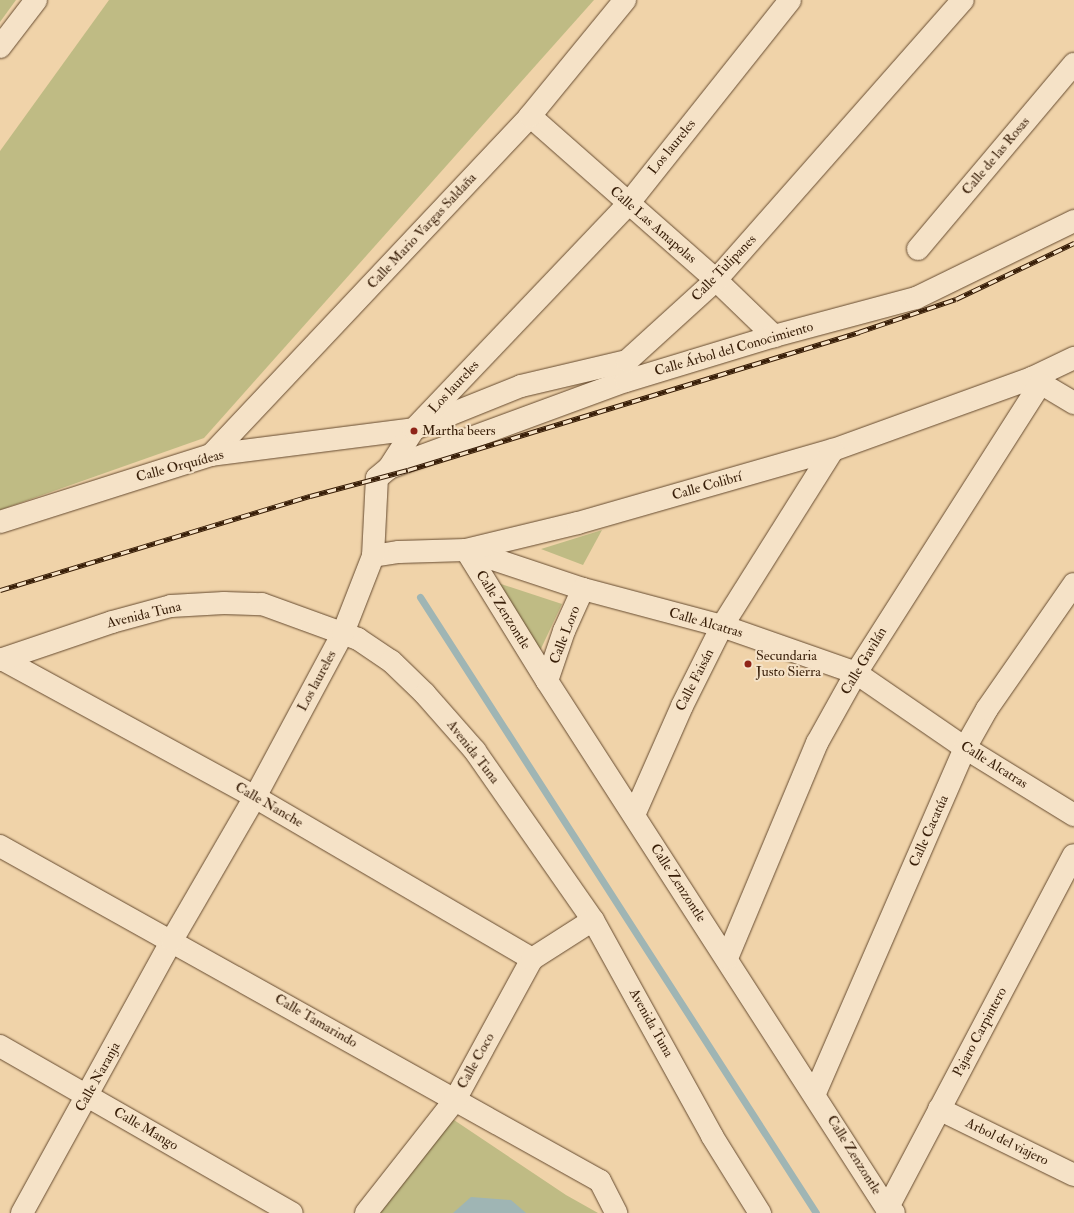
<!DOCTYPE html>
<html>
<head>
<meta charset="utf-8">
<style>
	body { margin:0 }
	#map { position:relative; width:1074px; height:1213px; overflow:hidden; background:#f0d3a9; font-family:"IM FELL Double Pica",serif }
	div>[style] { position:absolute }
	.green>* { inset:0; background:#bfbb84 }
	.water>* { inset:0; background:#9fb5b4 }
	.stream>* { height:7px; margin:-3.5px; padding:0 3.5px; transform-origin:3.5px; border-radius:3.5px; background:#9fb5b4 }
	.roads { filter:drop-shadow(0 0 1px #664b30) drop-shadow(0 0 1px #664b30) }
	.minor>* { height:22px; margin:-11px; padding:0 11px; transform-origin:11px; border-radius:11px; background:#f5e2c7 }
	.rail>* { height:4.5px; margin-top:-2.25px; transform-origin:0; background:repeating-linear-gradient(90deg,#f5e2c7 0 9px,#381e08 0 18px); box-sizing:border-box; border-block:1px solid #381e08 }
	.dots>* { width:11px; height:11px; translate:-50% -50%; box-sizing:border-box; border:2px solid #f5e2c7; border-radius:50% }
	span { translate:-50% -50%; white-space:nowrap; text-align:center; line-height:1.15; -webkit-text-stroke:4px #f5e2c7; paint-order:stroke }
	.street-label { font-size:14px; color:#381e08 }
	.poi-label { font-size:14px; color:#381e08 }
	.left { translate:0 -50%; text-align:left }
</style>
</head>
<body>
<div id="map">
	<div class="green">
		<div style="clip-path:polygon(0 0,16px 0,0 22px)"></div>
		<div style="clip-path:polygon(109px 0,594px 0,204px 438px,0 510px,0 151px)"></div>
		<div style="clip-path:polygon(602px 530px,583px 565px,541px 549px)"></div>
		<div style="clip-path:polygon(486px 579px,562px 604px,538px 655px)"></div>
		<div style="clip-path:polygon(448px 1116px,566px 1195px,598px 1213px,373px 1213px)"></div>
	</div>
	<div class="water">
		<div style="clip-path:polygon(471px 1197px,511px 1200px,526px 1213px,453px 1213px)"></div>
	</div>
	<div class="stream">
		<div style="left:420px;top:597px;width:732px;rotate:57.26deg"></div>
	</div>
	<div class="roads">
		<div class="minor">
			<div style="left:0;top:47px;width:59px;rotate:-52.5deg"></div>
			<div style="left:530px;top:116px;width:248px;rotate:41.4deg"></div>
			<div style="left:716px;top:280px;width:81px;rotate:44deg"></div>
			<div style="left:918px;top:249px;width:242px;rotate:-49.9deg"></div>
			<div style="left:1032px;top:378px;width:49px;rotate:30.8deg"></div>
			<div style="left:211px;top:455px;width:465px;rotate:-46.7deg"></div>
			<div style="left:530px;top:116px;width:150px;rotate:-50.7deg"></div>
			<div style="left:389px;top:468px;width:252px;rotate:-20.2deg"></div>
			<div style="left:626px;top:381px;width:155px;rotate:-16.9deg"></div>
			<div style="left:774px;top:336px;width:147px;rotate:-15deg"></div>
			<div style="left:916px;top:298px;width:176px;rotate:-26deg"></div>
			<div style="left:0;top:522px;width:221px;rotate:-17.6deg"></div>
			<div style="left:211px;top:455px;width:205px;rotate:-7.3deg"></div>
			<div style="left:414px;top:429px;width:115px;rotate:-21.9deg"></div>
			<div style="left:521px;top:386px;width:109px;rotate:-13.3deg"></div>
			<div style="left:627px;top:361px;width:120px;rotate:-42.3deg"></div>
			<div style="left:716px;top:280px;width:373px;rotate:-48.6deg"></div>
			<div style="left:466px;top:550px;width:154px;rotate:58.3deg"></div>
			<div style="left:547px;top:681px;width:628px;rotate:57.22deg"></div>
			<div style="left:887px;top:1209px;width:8px;rotate:30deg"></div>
			<div style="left:466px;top:550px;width:123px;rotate:18.4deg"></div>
			<div style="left:583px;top:589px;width:144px;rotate:14.9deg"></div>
			<div style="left:722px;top:626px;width:142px;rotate:19.3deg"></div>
			<div style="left:856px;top:673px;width:132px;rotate:34.5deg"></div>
			<div style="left:965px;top:748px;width:128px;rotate:31.6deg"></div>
			<div style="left:373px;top:556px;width:26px;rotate:-9deg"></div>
			<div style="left:399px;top:552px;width:67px;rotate:-1.7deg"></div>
			<div style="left:466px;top:550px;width:115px;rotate:-13.6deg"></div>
			<div style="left:578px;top:523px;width:265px;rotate:-16deg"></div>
			<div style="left:833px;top:450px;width:212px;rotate:-19.9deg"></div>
			<div style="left:1032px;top:378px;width:47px;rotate:-25.5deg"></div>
			<div style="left:2px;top:659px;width:288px;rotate:28.6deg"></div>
			<div style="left:255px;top:797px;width:321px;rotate:30.3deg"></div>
			<div style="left:0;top:660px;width:118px;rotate:-18.7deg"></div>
			<div style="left:112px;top:622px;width:61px;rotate:-15.2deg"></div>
			<div style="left:171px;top:606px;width:53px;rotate:-3.2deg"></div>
			<div style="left:224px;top:603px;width:38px;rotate:2deg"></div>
			<div style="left:262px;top:604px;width:102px;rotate:20deg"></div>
			<div style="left:358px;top:639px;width:40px;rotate:34deg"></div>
			<div style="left:391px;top:661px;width:47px;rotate:44.1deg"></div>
			<div style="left:425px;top:694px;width:76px;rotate:48.7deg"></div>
			<div style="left:475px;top:751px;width:206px;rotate:55.1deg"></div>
			<div style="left:593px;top:920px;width:247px;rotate:61.1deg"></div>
			<div style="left:712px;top:1136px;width:91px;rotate:58.1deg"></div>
			<div style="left:547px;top:681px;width:53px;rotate:-71.2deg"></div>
			<div style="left:564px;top:631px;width:46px;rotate:-65.7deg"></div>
			<div style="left:634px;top:815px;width:119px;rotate:-66.2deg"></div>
			<div style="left:682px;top:706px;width:89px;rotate:-63.4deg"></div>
			<div style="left:722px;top:626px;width:208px;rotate:-57.8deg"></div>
			<div style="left:0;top:846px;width:687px;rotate:29.18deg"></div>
			<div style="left:600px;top:1181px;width:36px;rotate:63deg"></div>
			<div style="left:727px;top:958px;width:233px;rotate:-67.3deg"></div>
			<div style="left:817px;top:743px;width:80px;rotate:-60.9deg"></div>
			<div style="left:856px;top:673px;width:343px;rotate:-57.5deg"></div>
			<div style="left:0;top:1046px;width:336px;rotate:29.8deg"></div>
			<div style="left:815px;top:1093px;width:376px;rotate:-66.5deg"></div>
			<div style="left:965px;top:748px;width:45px;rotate:-60.6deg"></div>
			<div style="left:987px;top:709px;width:152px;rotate:-55.2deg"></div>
			<div style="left:939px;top:1109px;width:150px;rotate:26.1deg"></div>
			<div style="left:887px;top:1209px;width:400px;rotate:-62.2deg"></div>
			<div style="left:22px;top:1213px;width:311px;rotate:-61.2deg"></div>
			<div style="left:172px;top:940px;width:165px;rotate:-59.9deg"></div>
			<div style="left:255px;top:797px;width:186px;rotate:-61.8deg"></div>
			<div style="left:343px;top:633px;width:83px;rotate:-68.7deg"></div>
			<div style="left:373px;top:556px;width:78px;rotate:-87.1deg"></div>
			<div style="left:377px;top:478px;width:16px;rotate:-40deg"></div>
			<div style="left:389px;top:468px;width:46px;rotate:-57.3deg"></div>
			<div style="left:414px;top:429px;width:311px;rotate:-46.4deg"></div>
			<div style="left:628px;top:204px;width:260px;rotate:-51.5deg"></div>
			<div style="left:366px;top:1213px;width:144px;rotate:-51.8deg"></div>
			<div style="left:455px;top:1100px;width:161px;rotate:-61.4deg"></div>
			<div style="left:532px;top:959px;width:72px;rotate:-32.6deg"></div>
		</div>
	</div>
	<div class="rail">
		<div style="left:0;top:590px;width:324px;rotate:-16.9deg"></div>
		<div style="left:310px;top:496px;width:101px;rotate:-14.9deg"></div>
		<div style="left:408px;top:470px;width:472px;rotate:-17deg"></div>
		<div style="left:859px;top:332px;width:102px;rotate:-18.8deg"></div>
		<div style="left:956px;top:299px;width:131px;rotate:-25.4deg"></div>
	</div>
	<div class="dots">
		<div style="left:414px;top:431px;background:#8f2418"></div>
		<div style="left:748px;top:664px;background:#8f2418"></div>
	</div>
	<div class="street-label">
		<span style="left:672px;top:147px;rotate:-51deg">Los laureles</span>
		<span style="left:996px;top:156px;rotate:-50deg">Calle de las Rosas</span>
		<span style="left:653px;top:225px;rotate:41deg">Calle Las Amapolas</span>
		<span style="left:422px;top:231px;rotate:-47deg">Calle Mario Vargas Saldaña</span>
		<span style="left:724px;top:268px;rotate:-46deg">Calle Tulipanes</span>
		<span style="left:734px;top:349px;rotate:-16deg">Calle Árbol del Conocimiento</span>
		<span style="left:454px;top:387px;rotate:-47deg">Los laureles</span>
		<span style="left:180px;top:466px;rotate:-15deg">Calle Orquídeas</span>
		<span style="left:707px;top:486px;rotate:-16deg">Calle Colibrí</span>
		<span style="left:503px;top:610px;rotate:58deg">Calle Zenzontle</span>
		<span style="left:144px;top:615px;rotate:-13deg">Avenida Tuna</span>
		<span style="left:706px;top:623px;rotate:16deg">Calle Alcatras</span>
		<span style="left:565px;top:635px;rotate:-69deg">Calle Loro</span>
		<span style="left:864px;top:661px;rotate:-59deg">Calle Gavilán</span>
		<span style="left:695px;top:680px;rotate:-63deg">Calle Faisán</span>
		<span style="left:317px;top:681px;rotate:-62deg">Los laureles</span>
		<span style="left:473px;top:752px;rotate:52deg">Avenida Tuna</span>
		<span style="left:994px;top:765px;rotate:32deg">Calle Alcatras</span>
		<span style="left:269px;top:805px;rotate:30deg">Calle Nanche</span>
		<span style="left:929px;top:831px;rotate:-66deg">Calle Cacatúa</span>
		<span style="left:678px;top:883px;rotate:57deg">Calle Zenzontle</span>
		<span style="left:316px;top:1021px;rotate:30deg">Calle Tamarindo</span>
		<span style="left:651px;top:1023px;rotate:61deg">Avenida Tuna</span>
		<span style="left:980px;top:1032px;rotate:-62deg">Pajaro Carpintero</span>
		<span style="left:476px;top:1061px;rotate:-61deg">Calle Coco</span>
		<span style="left:98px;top:1077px;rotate:-61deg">Calle Naranja</span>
		<span style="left:146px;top:1129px;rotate:30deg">Calle Mango</span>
		<span style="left:1007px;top:1142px;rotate:26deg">Arbol del viajero</span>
		<span style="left:854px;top:1155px;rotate:58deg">Calle Zenzontle</span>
	</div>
	<div class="poi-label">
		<span class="left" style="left:422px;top:431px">Martha beers</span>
		<span class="left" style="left:756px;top:664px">Secundaria<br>Justo Sierra</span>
	</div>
</div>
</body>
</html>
